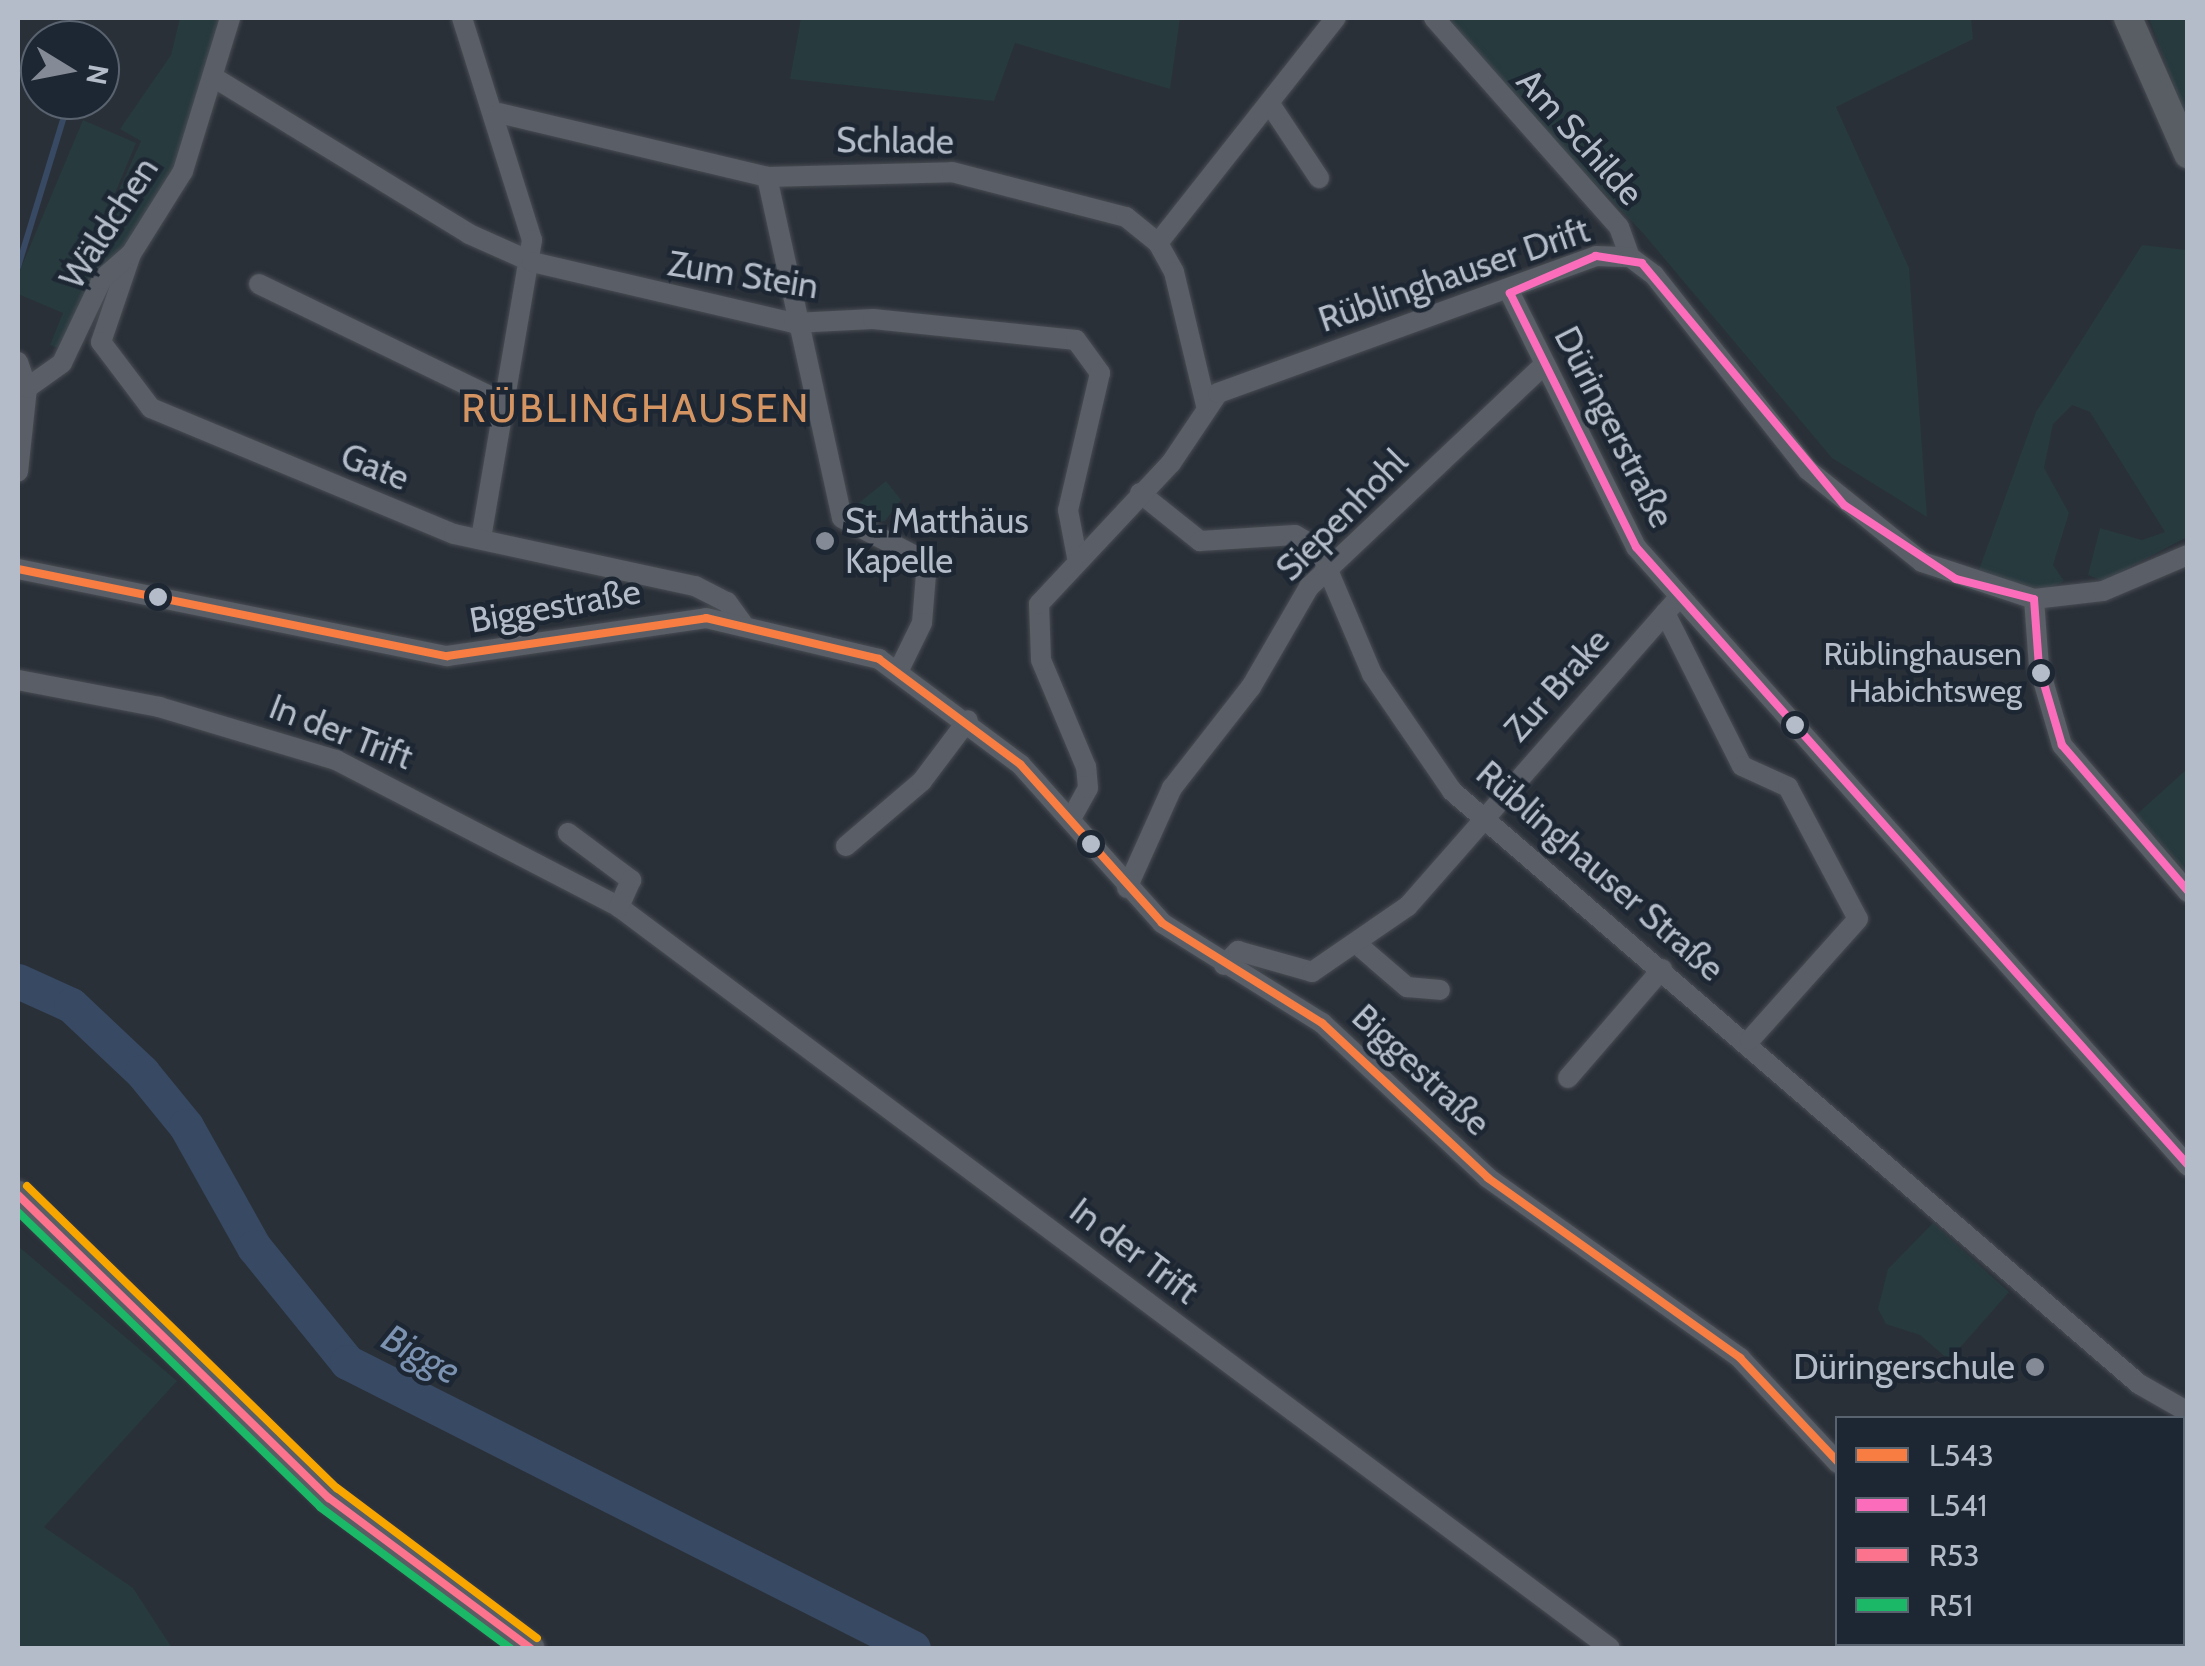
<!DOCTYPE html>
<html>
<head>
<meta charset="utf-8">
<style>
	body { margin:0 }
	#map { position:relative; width:2205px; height:1666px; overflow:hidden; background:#2a3038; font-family:Cabin,sans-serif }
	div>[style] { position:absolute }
	.green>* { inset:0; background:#273a3e }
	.stream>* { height:6px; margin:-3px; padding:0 3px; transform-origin:3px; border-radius:3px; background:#384963 }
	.river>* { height:35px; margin:-17.5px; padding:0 17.5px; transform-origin:17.5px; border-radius:17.5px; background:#384963 }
	.roads { filter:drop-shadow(0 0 2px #484c53) drop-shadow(0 0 2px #484c53) }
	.street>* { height:20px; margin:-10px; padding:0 10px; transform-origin:10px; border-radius:10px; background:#5a5e66 }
	.secondary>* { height:28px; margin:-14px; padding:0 14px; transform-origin:14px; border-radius:14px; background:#595d64 }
	.bus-1>* { height:8px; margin:-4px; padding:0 4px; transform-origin:4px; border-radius:4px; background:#f77d43 }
	.bus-2>* { height:8px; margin:-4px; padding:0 4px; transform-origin:4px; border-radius:4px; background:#fb6dba }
	.bus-3>* { height:8px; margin:-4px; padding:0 4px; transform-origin:4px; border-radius:4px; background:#fc738d }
	.bus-4>* { height:8px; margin:-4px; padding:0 4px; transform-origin:4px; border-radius:4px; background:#1ab867 }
	.bus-5>* { height:8px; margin:-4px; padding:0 4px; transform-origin:4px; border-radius:4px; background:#f7a600 }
	.dots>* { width:28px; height:28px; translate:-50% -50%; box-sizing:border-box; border:5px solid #1d2633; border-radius:50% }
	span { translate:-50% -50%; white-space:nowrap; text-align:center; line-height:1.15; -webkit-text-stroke:9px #1d2633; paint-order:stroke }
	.bus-label { font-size:32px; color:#b4bcc9 }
	.right { translate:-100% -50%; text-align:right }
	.street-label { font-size:35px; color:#b4bcc9 }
	.poi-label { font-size:35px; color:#b4bcc9 }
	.left { translate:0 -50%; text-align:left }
	.water-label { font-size:38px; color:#7c92b1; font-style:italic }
	.quarter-label { font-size:40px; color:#d59563; letter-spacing:2.5px }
	.frame { position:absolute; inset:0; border:20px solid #b4bcc9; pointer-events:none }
	.legend { position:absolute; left:1835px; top:1416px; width:350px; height:230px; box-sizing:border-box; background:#1d2633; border:2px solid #59626f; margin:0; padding:12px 18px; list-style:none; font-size:30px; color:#b4bcc9 }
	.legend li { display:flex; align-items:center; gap:20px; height:50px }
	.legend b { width:50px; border:2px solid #59626f }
	.north { position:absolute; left:20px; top:20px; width:100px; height:100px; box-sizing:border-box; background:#1d2633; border:2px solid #59626f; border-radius:50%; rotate:100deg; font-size:28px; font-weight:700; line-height:40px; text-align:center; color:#b4bcc9 }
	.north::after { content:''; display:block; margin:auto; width:35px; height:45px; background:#848b96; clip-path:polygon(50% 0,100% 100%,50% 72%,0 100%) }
</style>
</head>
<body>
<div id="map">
	<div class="green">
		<div style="clip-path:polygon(180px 18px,225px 18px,183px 170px,65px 351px,50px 345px,63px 313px,18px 294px,18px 275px,83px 120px,136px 143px,80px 277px,141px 141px,120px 129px,171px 55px)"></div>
		<div style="clip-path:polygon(801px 18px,1180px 18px,1170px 89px,1015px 43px,994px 101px,790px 79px)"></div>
		<div style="clip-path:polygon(1435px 18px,1971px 18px,1973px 39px,1836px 107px,1909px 268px,1927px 517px,1832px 458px,1643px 233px)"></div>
		<div style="clip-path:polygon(2149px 18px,2187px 18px,2187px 120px)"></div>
		<div style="clip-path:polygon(2142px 245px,2187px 250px,2187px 537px,2103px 581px,2088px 575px,2100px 528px,2142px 540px,2165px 532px,2090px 412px,2072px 405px,2053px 424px,2044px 468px,2069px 513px,2053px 565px,2064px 581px,2040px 593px,1975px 581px,2036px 412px)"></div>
		<div style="clip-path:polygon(886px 481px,901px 500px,885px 521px,866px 524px,850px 510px)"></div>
		<div style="clip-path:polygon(2187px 769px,2187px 873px,2136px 815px)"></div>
		<div style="clip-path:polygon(1933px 1223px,2009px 1292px,1949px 1360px,1920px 1335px,1886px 1324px,1878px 1309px,1888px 1269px)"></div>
		<div style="clip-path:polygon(18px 1246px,177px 1381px,44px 1527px,133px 1588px,172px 1648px,18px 1648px)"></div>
	</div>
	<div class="stream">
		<div style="left:82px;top:40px;width:9px;rotate:-84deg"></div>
		<div style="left:18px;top:267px;width:175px;rotate:-73deg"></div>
	</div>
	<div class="river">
		<div style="left:18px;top:981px;width:58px;rotate:24.4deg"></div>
		<div style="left:71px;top:1005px;width:98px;rotate:43.3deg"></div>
		<div style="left:142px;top:1072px;width:70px;rotate:50.8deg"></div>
		<div style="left:186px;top:1126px;width:139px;rotate:60.7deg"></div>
		<div style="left:254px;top:1247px;width:148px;rotate:51deg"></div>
		<div style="left:347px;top:1362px;width:634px;rotate:26.81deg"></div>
	</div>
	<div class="roads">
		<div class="street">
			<div style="left:462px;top:18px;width:233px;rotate:72.5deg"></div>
			<div style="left:532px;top:240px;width:303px;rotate:99.7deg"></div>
			<div style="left:1434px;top:18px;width:279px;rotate:48.5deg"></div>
			<div style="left:1619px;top:227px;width:32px;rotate:70deg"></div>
			<div style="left:218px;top:80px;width:294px;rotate:31.5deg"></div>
			<div style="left:469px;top:234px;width:69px;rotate:24deg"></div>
			<div style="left:532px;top:262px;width:269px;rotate:13.1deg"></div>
			<div style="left:794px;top:323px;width:79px;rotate:-2.9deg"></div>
			<div style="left:873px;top:319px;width:204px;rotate:5.9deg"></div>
			<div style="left:1076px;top:340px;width:41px;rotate:54deg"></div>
			<div style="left:1100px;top:373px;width:141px;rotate:103.1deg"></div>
			<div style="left:1068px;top:510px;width:48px;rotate:79.2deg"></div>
			<div style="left:1270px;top:104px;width:89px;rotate:56.5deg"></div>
			<div style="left:499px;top:113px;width:276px;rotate:13.4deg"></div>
			<div style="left:767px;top:177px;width:185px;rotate:-1.5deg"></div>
			<div style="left:952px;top:172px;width:180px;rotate:14.5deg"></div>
			<div style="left:1126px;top:217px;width:41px;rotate:39.1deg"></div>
			<div style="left:1158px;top:243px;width:33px;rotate:61deg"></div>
			<div style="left:1174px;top:272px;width:137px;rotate:76.5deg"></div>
			<div style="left:767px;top:177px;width:349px;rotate:77.6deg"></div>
			<div style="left:842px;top:518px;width:96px;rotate:27.4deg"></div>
			<div style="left:927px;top:562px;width:61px;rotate:94.7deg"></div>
			<div style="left:922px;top:623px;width:52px;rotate:116.1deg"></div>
			<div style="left:1158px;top:243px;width:287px;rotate:-51.7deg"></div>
			<div style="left:131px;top:254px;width:93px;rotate:108.8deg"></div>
			<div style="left:101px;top:342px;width:83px;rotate:52.9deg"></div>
			<div style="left:151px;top:408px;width:328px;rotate:22.6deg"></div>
			<div style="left:454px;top:534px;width:247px;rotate:12.2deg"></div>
			<div style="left:695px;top:586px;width:36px;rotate:27deg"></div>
			<div style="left:727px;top:602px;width:26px;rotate:54deg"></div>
			<div style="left:259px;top:284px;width:275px;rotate:25.9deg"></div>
			<div style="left:1510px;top:293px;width:284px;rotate:63.6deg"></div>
			<div style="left:1636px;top:547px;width:829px;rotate:48.27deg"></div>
			<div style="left:18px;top:362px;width:28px;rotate:71deg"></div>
			<div style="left:27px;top:388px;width:84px;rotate:96.1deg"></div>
			<div style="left:27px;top:388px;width:43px;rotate:-35.5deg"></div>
			<div style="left:62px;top:363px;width:93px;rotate:-64.5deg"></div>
			<div style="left:102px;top:279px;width:38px;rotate:-41deg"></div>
			<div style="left:131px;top:254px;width:98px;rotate:-57.9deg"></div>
			<div style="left:183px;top:171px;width:160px;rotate:-72.9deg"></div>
			<div style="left:1140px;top:493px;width:77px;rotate:38.7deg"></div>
			<div style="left:1200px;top:541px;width:95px;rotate:-3.6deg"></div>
			<div style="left:1295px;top:535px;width:28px;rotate:30deg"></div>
			<div style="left:1319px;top:549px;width:136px;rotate:67deg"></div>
			<div style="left:1372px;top:674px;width:142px;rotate:55.6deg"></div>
			<div style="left:1452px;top:791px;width:908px;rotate:40.8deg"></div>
			<div style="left:2139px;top:1384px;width:56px;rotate:29.7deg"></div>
			<div style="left:18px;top:569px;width:438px;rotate:11.5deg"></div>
			<div style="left:447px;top:656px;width:262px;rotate:-8.3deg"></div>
			<div style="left:706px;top:618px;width:178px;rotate:13.3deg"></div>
			<div style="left:879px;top:659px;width:176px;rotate:36.7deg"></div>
			<div style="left:1020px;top:764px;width:213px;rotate:48.2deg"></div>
			<div style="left:1162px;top:923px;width:189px;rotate:32deg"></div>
			<div style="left:1322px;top:1023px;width:227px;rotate:43deg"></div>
			<div style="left:1488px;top:1178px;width:310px;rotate:35.5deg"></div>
			<div style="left:1740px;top:1358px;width:144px;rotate:47deg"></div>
			<div style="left:2034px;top:599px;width:68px;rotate:85.8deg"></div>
			<div style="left:2039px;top:667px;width:81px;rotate:73.6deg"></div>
			<div style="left:2062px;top:745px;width:194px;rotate:49.4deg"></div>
			<div style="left:1665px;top:613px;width:171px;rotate:63.3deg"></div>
			<div style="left:1742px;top:766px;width:51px;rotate:24.5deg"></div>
			<div style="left:1788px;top:787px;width:149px;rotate:62.1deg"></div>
			<div style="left:1858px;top:919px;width:162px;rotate:131.8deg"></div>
			<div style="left:18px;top:680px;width:144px;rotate:10.8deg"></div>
			<div style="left:159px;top:707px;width:185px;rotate:16.7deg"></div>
			<div style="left:336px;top:760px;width:319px;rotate:27.4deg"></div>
			<div style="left:619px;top:907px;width:1237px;rotate:36.79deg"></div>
			<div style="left:1072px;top:817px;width:33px;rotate:-61deg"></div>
			<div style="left:1088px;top:788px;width:21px;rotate:-95deg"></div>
			<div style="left:1086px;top:767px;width:116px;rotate:-112.8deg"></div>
			<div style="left:1041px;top:660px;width:56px;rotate:-92deg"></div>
			<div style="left:1039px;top:604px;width:193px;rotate:-46.9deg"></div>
			<div style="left:1171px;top:463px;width:84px;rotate:-56.1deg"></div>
			<div style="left:1218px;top:393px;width:402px;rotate:-19.9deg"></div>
			<div style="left:1596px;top:256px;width:34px;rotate:2deg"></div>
			<div style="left:1630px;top:257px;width:30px;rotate:37deg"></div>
			<div style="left:1654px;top:275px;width:248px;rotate:51.7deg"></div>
			<div style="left:1808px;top:470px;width:146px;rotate:38.9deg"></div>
			<div style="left:1922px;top:562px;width:118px;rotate:18.3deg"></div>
			<div style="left:2034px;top:599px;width:69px;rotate:-6.6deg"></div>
			<div style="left:2103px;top:591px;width:92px;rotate:-23deg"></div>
			<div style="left:568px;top:833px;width:79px;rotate:36.7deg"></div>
			<div style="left:631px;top:880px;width:30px;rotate:114deg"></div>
			<div style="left:846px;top:846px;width:100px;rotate:-40.5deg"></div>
			<div style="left:922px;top:781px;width:76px;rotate:-53deg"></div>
			<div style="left:1127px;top:888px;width:110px;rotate:-65.8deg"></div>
			<div style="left:1172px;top:788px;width:128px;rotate:-52deg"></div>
			<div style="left:1251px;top:687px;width:116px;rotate:-59.9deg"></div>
			<div style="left:1309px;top:587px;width:323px;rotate:-43.4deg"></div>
			<div style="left:1358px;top:945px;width:65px;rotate:40.6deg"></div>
			<div style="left:1407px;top:987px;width:33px;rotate:5deg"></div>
			<div style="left:1224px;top:965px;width:20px;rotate:-45deg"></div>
			<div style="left:1238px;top:951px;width:77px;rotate:15.8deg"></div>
			<div style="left:1312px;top:972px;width:116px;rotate:-34.5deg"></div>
			<div style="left:1408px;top:906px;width:411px;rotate:-48.7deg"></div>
			<div style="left:1568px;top:1078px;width:144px;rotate:-49.2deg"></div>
			<div style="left:1984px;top:1644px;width:7px;rotate:34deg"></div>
			<div style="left:2023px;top:1648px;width:6px;rotate:-45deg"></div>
		</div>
		<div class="secondary">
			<div style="left:2128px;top:18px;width:149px;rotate:66.2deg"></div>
			<div style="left:18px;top:1195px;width:434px;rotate:44.3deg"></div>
			<div style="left:329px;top:1498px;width:251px;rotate:36.7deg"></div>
		</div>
	</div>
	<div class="bus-1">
		<div style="left:18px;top:569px;width:438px;rotate:11.5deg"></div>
		<div style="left:447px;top:656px;width:262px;rotate:-8.3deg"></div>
		<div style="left:706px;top:618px;width:178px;rotate:13.3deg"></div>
		<div style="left:879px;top:659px;width:176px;rotate:36.7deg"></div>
		<div style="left:1020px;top:764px;width:213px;rotate:48.2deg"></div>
		<div style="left:1162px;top:923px;width:189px;rotate:32deg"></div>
		<div style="left:1322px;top:1023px;width:227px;rotate:43deg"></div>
		<div style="left:1488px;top:1178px;width:310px;rotate:35.5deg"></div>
		<div style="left:1740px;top:1358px;width:143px;rotate:46.7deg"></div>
	</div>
	<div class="bus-2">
		<div style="left:2188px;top:891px;width:193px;rotate:-130.8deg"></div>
		<div style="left:2062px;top:745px;width:81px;rotate:-106.4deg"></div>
		<div style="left:2039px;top:667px;width:68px;rotate:-94.2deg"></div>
		<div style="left:2034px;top:599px;width:81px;rotate:-165.6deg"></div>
		<div style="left:1956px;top:579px;width:134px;rotate:-146.5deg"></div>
		<div style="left:1844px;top:505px;width:315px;rotate:-129.9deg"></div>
		<div style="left:1642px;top:263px;width:47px;rotate:-171.3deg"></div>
		<div style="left:1596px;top:256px;width:94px;rotate:156.7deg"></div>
		<div style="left:1510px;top:293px;width:284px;rotate:63.6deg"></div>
		<div style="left:1636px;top:547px;width:829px;rotate:48.23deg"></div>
	</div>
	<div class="bus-3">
		<div style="left:18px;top:1195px;width:434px;rotate:44.3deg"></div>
		<div style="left:329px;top:1498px;width:251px;rotate:36.7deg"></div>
	</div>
	<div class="bus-4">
		<div style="left:18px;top:1212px;width:422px;rotate:44.3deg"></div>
		<div style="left:320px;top:1507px;width:237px;rotate:36.6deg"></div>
	</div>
	<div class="bus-5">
		<div style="left:27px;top:1186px;width:433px;rotate:44.3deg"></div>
		<div style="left:337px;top:1488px;width:250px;rotate:36.9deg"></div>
	</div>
	<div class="dots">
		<div style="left:825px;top:541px;background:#848b96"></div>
		<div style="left:158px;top:597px;background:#b4bcc9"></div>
		<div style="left:2041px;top:673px;background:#b4bcc9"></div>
		<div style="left:1795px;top:725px;background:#b4bcc9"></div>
		<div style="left:1091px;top:844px;background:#b4bcc9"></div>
		<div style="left:2035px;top:1367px;background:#848b96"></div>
	</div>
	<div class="bus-label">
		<span class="right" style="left:2022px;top:673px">Rüblinghausen<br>Habichtsweg</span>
	</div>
	<div class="street-label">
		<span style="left:1580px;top:137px;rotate:48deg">Am Schilde</span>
		<span style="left:895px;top:141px;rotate:1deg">Schlade</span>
		<span style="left:109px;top:223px;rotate:-57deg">Wäldchen</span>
		<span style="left:743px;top:275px;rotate:9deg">Zum Stein</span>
		<span style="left:1454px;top:275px;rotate:-19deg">Rüblinghauser Drift</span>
		<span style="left:1614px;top:427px;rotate:63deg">Düringerstraße</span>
		<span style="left:375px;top:467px;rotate:22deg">Gate</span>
		<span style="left:1342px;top:515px;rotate:-45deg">Siepenhohl</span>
		<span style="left:555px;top:606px;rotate:-10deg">Biggestraße</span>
		<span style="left:1557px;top:685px;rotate:-48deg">Zur Brake</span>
		<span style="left:341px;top:732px;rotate:21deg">In der Trift</span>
		<span style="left:1600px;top:871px;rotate:41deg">Rüblinghauser Straße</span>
		<span style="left:1421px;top:1070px;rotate:43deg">Biggestraße</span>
		<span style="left:1134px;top:1251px;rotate:37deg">In der Trift</span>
	</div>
	<div class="poi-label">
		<span class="left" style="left:845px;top:541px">St. Matthäus<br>Kapelle</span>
		<span class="right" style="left:2015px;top:1367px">Düringerschule</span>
	</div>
	<div class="water-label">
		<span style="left:421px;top:1354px;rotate:29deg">Bigge</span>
	</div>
	<div class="quarter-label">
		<span style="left:636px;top:408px">RÜBLINGHAUSEN</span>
	</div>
	<div class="frame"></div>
	<ul class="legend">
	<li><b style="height:12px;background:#f77d43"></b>L543</li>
	<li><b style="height:12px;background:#fb6dba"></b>L541</li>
	<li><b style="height:12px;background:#fc738d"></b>R53</li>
	<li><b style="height:12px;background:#1ab867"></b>R51</li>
	</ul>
	<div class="north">N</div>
</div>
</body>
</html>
